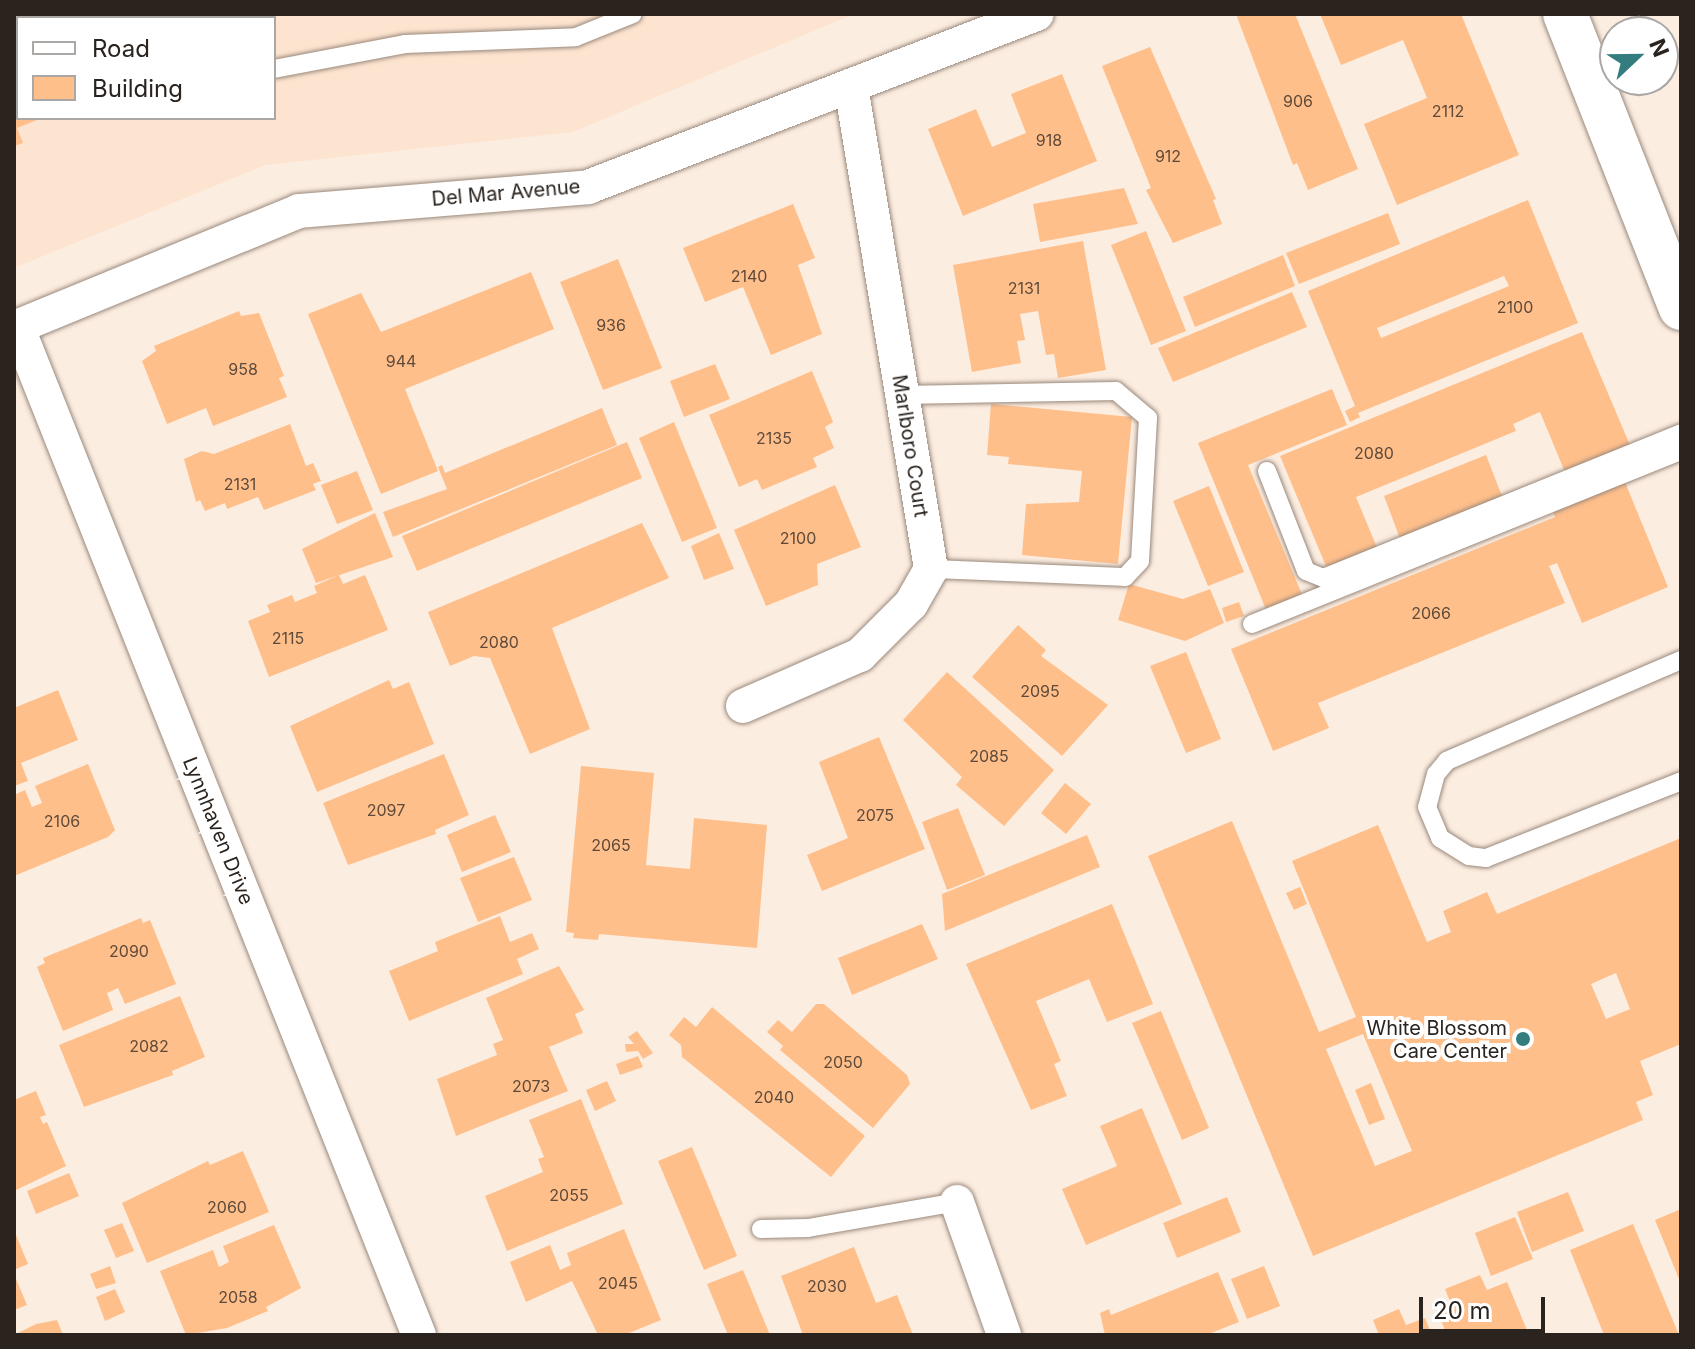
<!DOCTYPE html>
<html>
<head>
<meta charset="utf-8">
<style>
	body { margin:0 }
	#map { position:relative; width:1695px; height:1349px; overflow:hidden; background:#fcede1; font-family:Inter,sans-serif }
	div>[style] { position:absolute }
	.built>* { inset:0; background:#fde4d0 }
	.building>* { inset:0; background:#ffbf8b }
	.roads { filter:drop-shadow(0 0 2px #9a897c) drop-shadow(0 0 2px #9a897c) }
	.service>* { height:18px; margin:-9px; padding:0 9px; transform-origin:9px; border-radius:9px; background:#fff }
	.minor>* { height:34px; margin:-17px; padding:0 17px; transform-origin:17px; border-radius:17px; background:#fff }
	.tertiary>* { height:44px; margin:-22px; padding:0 22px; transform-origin:22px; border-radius:22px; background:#fff }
	.dots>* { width:22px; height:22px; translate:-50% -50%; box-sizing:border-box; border:4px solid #fff; border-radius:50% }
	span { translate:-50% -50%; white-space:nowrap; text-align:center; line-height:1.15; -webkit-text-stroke:8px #fff; paint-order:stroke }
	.number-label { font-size:16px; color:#5f4a39 }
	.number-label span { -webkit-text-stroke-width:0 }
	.street-label { font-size:20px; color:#2a231e }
	.poi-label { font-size:20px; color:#2a231e }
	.right { translate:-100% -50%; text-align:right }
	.frame { position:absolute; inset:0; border:16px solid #2a231e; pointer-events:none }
	.legend { position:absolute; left:16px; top:16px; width:260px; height:104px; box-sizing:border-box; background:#fff; border:2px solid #aaa7a5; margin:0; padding:10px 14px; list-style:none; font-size:24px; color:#2a231e }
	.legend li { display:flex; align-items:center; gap:16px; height:40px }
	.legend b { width:40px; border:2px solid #aaa7a5 }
	.north { position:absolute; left:1599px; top:16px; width:80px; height:80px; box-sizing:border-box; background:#fff; border:2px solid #aaa7a5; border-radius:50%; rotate:68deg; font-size:22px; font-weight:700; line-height:32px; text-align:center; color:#2a231e }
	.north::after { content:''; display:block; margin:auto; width:28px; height:36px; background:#347d7e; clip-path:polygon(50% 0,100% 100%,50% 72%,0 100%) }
	.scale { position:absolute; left:1419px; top:1297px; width:126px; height:36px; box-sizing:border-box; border:4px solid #2a231e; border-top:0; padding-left:10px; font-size:24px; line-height:28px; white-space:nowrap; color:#2a231e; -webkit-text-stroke:6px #fff; paint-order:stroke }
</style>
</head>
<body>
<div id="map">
	<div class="built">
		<div style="clip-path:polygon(evenodd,14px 14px,854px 14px,573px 132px,266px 165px,14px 268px,14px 14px,18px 18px,274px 18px,274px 118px,18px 118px,18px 18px)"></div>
	</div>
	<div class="building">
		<div style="clip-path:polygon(14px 14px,105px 18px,18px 18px,18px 118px,42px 118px,17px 128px,23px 143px,14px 146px)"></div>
		<div style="clip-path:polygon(227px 14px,274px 14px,229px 18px)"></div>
		<div style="clip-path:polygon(1236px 14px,1295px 14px,1358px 169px,1308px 190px,1297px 163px,1293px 165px)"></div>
		<div style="clip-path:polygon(1320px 14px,1461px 14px,1519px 155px,1397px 205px,1364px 124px,1427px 98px,1403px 40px,1341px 65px)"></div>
		<div style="clip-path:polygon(1150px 47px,1216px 199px,1213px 200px,1222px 224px,1173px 243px,1146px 190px,1151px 188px,1102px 66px)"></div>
		<div style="clip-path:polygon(1062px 74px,1097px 161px,963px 216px,928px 129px,976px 109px,992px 147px,1026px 133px,1011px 94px)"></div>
		<div style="clip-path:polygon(1124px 188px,1138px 224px,1040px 242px,1033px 204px)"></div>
		<div style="clip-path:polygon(evenodd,1528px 200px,1578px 323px,1358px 413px,1360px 417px,1350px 422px,1345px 411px,1355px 406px,1308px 291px,1528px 200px,1504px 276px,1509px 286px,1381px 338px,1377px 328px,1504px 276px)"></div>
		<div style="clip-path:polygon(793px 204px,815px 258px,798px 265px,822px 334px,771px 355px,743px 287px,705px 302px,683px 248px)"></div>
		<div style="clip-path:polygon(1388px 213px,1400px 244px,1299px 284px,1286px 253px)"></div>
		<div style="clip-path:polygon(1146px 231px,1186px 331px,1151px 345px,1111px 245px)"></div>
		<div style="clip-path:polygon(1083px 241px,1106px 370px,1058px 378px,1054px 354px,1046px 355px,1038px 311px,1020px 314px,1025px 340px,1017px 341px,1021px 363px,972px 372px,953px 265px)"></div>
		<div style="clip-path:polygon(1283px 255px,1295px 286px,1195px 327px,1183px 297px)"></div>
		<div style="clip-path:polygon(618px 259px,662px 368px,603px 390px,560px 282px)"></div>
		<div style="clip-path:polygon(531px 272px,554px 329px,405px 389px,438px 471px,381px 494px,308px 314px,361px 293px,381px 332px)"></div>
		<div style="clip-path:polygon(1292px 292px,1307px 327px,1173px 382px,1158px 348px)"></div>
		<div style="clip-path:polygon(239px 311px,241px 316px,259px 313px,284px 376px,279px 378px,287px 397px,213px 426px,206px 408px,167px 424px,142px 361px,156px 351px,154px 346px)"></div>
		<div style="clip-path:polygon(1582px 332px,1632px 450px,1567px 477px,1540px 412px,1513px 424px,1516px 431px,1356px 497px,1378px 550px,1328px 571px,1280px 456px)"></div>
		<div style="clip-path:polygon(715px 364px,730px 399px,684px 417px,670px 381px)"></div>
		<div style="clip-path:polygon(812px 371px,833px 422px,825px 427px,834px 448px,813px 458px,817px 467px,762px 490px,757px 479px,739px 487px,709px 415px)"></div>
		<div style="clip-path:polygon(1332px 389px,1347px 425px,1248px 465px,1303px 597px,1267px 612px,1198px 443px)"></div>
		<div style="clip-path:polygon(991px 404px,1132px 417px,1118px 564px,1022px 555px,1026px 504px,1079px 502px,1082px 471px,1008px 464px,1009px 457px,987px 455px)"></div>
		<div style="clip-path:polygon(602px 408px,617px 445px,393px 537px,383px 512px,447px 489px,438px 467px,442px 465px,445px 473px)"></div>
		<div style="clip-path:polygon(674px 422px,717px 528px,682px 542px,639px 438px)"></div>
		<div style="clip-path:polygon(290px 424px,306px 466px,313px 463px,321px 481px,313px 484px,316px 490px,264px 510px,258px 497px,227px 509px,225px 503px,205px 511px,200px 500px,196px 502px,184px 459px,202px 451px,214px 454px)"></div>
		<div style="clip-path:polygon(627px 442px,642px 478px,417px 571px,402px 536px)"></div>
		<div style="clip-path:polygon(1486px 455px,1505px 504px,1402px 544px,1384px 496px)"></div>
		<div style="clip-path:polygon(357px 471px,373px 510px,337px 524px,321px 485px)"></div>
		<div style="clip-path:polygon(1625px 482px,1668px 587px,1582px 623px,1557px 563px,1549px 566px,1565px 603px,1318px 703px,1329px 728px,1273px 751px,1231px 649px,1555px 517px,1553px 512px)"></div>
		<div style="clip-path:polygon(835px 485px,861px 547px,817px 564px,818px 585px,766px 606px,734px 530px)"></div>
		<div style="clip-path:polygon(1209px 486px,1244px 572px,1208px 586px,1173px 501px)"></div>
		<div style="clip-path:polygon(375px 513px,393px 557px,316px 583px,302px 549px)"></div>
		<div style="clip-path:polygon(642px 523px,669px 578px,552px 628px,590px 729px,530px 754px,490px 658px,474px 656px,450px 666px,428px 612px)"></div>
		<div style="clip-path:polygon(719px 533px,734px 569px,704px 580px,691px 546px)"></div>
		<div style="clip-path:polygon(339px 575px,343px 584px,365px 575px,388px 630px,269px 677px,248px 621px,270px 612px,267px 605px,292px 595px,295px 602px,317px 593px,314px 586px)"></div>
		<div style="clip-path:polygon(1129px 584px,1183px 599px,1210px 589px,1224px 623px,1185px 641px,1118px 620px)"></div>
		<div style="clip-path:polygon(1239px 602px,1244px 616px,1226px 622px,1222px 608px)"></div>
		<div style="clip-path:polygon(1018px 625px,1046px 650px,1041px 656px,1108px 705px,1062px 756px,972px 677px)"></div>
		<div style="clip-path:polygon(1186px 652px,1221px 739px,1186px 753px,1150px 666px)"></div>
		<div style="clip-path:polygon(947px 672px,1054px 770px,1004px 826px,956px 785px,962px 777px,903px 720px)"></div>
		<div style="clip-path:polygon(389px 680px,393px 689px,409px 682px,434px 744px,317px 792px,290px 726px)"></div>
		<div style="clip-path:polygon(58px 690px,78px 740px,21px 763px,28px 781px,14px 786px,14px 708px)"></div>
		<div style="clip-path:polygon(879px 737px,925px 849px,822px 891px,807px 855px,848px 838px,819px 762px)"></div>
		<div style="clip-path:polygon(444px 754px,469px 815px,435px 830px,436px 834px,348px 865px,323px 803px)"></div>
		<div style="clip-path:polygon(88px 764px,115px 830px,108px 837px,14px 876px,14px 795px,25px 790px,32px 807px,42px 803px,35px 786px)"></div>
		<div style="clip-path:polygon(581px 766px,654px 773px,646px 865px,690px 869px,694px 818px,767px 825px,757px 948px,599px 934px,598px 940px,573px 938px,574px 933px,566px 932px)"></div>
		<div style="clip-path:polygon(1065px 783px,1091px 804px,1066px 834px,1041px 813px)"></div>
		<div style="clip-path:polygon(958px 808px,985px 875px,947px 890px,922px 822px)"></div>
		<div style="clip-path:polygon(495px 815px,511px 852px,462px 872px,447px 835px)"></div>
		<div style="clip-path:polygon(evenodd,1232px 821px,1319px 1032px,1356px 1017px,1292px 861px,1378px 825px,1427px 942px,1451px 932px,1443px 911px,1487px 892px,1497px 914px,1681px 838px,1681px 1044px,1640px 1061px,1653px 1095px,1636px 1102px,1643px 1120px,1313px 1256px,1148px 856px,1232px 821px,1616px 973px,1630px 1009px,1606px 1019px,1591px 984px,1616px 973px,1232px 821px,1363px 1034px,1412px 1151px,1375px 1166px,1326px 1049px,1363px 1034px)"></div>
		<div style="clip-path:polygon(1087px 835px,1100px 867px,945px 931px,942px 894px)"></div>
		<div style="clip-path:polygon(514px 857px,532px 900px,478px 922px,460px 878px)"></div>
		<div style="clip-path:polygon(1300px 887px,1307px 904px,1294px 910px,1286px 893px)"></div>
		<div style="clip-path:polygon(1112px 904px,1153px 1004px,1107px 1022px,1089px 979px,1036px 1001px,1061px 1061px,1054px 1064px,1067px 1096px,1031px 1110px,966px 964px)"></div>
		<div style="clip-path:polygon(500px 916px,510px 942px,532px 933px,539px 949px,517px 959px,523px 974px,409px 1021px,389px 971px,438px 951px,435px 942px)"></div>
		<div style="clip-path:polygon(141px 918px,143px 923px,150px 920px,176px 984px,125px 1004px,118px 988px,107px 993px,113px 1010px,63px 1031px,37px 967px,45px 963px,43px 958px)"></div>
		<div style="clip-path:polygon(922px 924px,938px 959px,852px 995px,838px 958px)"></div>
		<div style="clip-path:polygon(559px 966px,584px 1010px,575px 1014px,583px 1033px,549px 1047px,568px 1091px,456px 1136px,437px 1079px,497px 1055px,493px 1044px,503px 1040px,486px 998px)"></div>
		<div style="clip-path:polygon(180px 996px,205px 1057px,172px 1071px,173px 1075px,84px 1107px,59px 1045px)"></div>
		<div style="clip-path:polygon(816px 1004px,824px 1004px,907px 1075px,910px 1084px,873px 1128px,780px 1050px,783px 1046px,767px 1032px,778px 1020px,792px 1032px)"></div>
		<div style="clip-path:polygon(712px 1007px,865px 1136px,831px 1177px,682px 1057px,681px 1045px,669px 1035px,684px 1017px,696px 1027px)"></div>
		<div style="clip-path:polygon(1161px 1011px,1209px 1128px,1182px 1140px,1132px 1023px)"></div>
		<div style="clip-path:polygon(637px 1031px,653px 1053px,643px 1059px,638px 1051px,626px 1052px,625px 1044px,634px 1044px,628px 1037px)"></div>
		<div style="clip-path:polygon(638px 1056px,643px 1067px,620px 1075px,616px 1064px)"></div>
		<div style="clip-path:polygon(607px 1081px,616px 1101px,595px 1111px,586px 1090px)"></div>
		<div style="clip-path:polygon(1371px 1083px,1385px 1119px,1369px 1125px,1355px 1090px)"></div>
		<div style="clip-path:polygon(36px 1091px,46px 1115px,40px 1117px,43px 1124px,47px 1122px,66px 1166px,14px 1191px,14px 1100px)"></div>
		<div style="clip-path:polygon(581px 1099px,623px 1204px,507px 1251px,485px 1196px,543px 1172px,538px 1159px,544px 1157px,529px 1120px)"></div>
		<div style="clip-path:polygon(1142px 1108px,1182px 1204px,1086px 1245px,1062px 1189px,1117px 1166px,1100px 1126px)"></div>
		<div style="clip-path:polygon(692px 1147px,737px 1256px,704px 1270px,658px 1161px)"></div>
		<div style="clip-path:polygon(243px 1151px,269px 1212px,147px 1263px,122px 1203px,208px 1161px,210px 1165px)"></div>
		<div style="clip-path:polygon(69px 1173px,79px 1196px,36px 1214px,27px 1191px)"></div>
		<div style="clip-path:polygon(1568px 1192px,1584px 1231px,1532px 1252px,1517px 1212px)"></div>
		<div style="clip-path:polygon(1227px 1197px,1241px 1232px,1177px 1258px,1163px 1223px)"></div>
		<div style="clip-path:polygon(1681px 1209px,1681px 1284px,1655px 1220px)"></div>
		<div style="clip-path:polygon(1515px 1217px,1533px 1259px,1491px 1276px,1475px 1233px)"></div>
		<div style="clip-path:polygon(122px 1223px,134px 1251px,116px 1258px,104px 1230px)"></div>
		<div style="clip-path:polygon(1633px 1224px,1679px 1335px,1604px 1335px,1570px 1250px)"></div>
		<div style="clip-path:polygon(274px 1225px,301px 1288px,266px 1307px,268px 1311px,227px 1328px,186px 1335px,160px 1271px,213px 1250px,219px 1267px,229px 1262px,223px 1246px)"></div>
		<div style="clip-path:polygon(624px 1229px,661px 1320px,624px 1335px,598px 1335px,572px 1281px,526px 1302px,510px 1262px,550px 1245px,560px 1270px,571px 1265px,567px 1253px)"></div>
		<div style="clip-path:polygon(14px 1230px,28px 1264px,14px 1270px)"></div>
		<div style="clip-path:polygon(854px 1247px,876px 1303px,897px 1295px,913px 1335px,803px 1335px,781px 1276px)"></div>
		<div style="clip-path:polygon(110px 1266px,116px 1283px,96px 1289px,90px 1274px)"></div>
		<div style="clip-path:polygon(1264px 1266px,1280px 1306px,1247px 1319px,1231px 1279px)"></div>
		<div style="clip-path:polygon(743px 1270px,770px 1335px,728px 1335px,707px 1284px)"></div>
		<div style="clip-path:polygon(1218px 1272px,1239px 1322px,1206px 1335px,1105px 1335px,1100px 1313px,1109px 1309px,1111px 1315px)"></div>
		<div style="clip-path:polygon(14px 1274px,27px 1305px,14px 1310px)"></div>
		<div style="clip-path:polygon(1480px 1275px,1487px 1290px,1507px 1282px,1529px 1335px,1447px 1335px,1437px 1310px,1451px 1304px,1445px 1289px)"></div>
		<div style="clip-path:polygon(115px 1289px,125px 1312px,105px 1321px,96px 1297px)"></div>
		<div style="clip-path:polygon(1399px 1309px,1406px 1325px,1425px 1318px,1432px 1335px,1379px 1335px,1373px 1320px)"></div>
		<div style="clip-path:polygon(57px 1320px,63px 1335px,14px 1335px,36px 1324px)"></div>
	</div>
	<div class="roads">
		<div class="service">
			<div style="left:184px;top:14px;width:4px;rotate:63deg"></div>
			<div style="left:274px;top:69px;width:133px;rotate:-10.8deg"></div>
			<div style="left:405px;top:44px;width:171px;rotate:-2.3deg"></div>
			<div style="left:576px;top:37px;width:61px;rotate:-22deg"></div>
			<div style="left:902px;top:395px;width:214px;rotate:-1.1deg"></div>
			<div style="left:1116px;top:391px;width:42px;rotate:40.2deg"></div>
			<div style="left:1148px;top:418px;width:143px;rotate:93.2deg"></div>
			<div style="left:1140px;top:561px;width:22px;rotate:133deg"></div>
			<div style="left:1125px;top:577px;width:194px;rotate:-177.6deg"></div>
			<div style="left:1267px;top:471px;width:107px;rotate:68.7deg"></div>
			<div style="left:1306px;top:571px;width:18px;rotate:22deg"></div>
			<div style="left:1323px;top:578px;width:386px;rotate:-22deg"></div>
			<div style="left:1252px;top:624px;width:463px;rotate:-22deg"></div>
			<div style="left:1681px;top:660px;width:255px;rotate:156.7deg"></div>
			<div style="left:1447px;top:761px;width:17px;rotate:130deg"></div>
			<div style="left:1436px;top:774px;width:34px;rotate:105deg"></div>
			<div style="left:1427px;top:807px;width:34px;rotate:67deg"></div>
			<div style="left:1440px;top:838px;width:34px;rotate:32deg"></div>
			<div style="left:1469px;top:856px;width:17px;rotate:7deg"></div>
			<div style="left:1486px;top:858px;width:210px;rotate:-21.5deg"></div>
			<div style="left:761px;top:1229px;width:47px;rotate:-1.2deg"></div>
			<div style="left:808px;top:1228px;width:151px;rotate:-9.9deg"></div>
		</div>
		<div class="minor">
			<div style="left:17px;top:326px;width:1086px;rotate:68.28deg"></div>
			<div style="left:14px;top:328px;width:308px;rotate:-22.3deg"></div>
			<div style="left:299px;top:211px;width:290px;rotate:-4.7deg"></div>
			<div style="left:588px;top:187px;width:481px;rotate:-21.1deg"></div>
			<div style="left:743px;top:706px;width:128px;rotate:-23.6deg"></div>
			<div style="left:860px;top:655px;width:72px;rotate:-45deg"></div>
			<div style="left:911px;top:604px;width:40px;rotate:-60.3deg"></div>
			<div style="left:931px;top:569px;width:490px;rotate:-99.4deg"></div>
			<div style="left:957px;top:1202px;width:141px;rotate:70.5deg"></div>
		</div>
		<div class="tertiary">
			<div style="left:1565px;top:14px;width:316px;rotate:68.5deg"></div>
		</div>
	</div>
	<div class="dots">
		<div style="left:1523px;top:1039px;background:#347d7e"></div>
	</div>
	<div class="number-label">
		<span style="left:1298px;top:101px">906</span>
		<span style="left:1448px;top:111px">2112</span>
		<span style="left:1049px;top:140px">918</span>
		<span style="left:1168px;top:156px">912</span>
		<span style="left:749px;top:276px">2140</span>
		<span style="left:1024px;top:288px">2131</span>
		<span style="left:1515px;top:307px">2100</span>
		<span style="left:611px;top:325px">936</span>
		<span style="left:401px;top:361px">944</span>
		<span style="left:243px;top:369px">958</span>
		<span style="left:774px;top:438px">2135</span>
		<span style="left:1374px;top:453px">2080</span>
		<span style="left:240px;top:484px">2131</span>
		<span style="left:798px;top:538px">2100</span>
		<span style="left:1431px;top:613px">2066</span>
		<span style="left:288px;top:638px">2115</span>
		<span style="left:499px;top:642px">2080</span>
		<span style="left:1040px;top:691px">2095</span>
		<span style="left:989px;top:756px">2085</span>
		<span style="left:386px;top:810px">2097</span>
		<span style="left:875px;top:815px">2075</span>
		<span style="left:62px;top:821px">2106</span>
		<span style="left:611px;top:845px">2065</span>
		<span style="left:129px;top:951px">2090</span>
		<span style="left:149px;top:1046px">2082</span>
		<span style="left:843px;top:1062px">2050</span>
		<span style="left:531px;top:1086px">2073</span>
		<span style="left:774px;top:1097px">2040</span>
		<span style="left:569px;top:1195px">2055</span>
		<span style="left:227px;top:1207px">2060</span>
		<span style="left:618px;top:1283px">2045</span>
		<span style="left:827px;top:1286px">2030</span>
		<span style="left:238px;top:1297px">2058</span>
	</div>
	<div class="street-label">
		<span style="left:506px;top:193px;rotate:-5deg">Del Mar Avenue</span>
		<span style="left:910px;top:446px;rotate:81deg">Marlboro Court</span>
		<span style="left:218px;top:831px;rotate:68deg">Lynnhaven Drive</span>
	</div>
	<div class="poi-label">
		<span class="right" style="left:1507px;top:1040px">White Blossom<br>Care Center</span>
	</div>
	<div class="frame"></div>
	<ul class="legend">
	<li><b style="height:10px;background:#fff"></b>Road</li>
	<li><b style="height:22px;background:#ffbf8b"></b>Building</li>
	</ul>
	<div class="north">N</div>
	<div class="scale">20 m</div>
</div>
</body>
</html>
